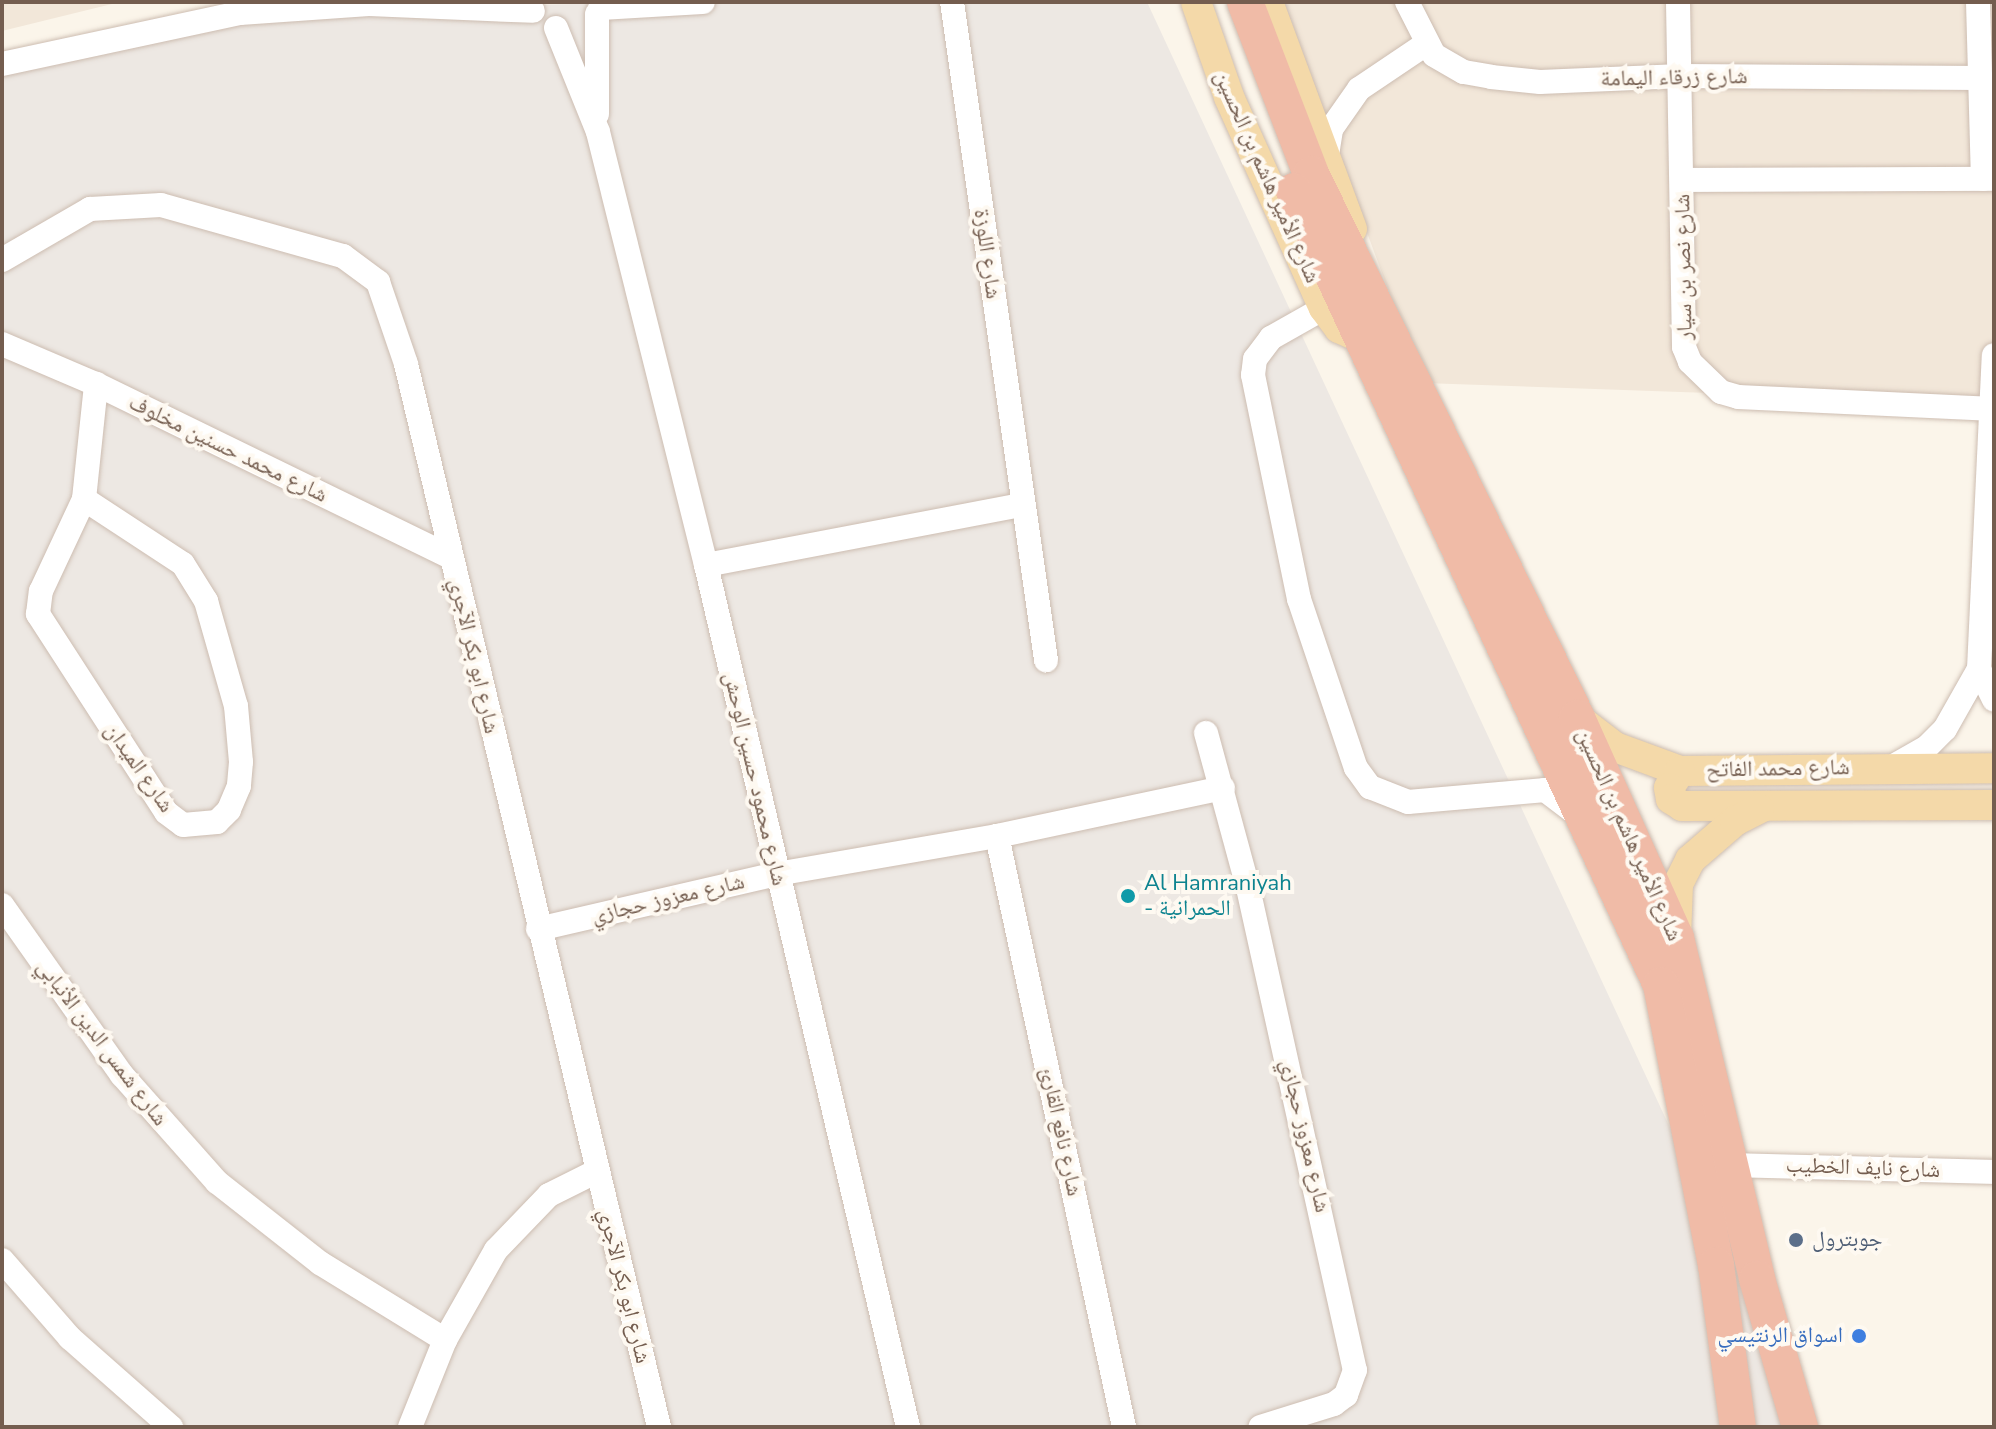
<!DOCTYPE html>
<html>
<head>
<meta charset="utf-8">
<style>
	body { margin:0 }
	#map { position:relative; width:1996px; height:1429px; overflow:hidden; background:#fbf5ea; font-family:"Nunito Sans","Noto Naskh Arabic",sans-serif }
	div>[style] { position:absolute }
	.residential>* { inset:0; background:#f2e7d9 }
	.industrial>* { inset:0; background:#ede8e3 }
	.roads { filter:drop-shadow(0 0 2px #cdbdb1) drop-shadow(0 0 2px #cdbdb1) }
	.minor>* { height:24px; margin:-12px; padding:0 12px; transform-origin:12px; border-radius:12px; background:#fff }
	.major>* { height:30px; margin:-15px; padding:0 15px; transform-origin:15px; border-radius:15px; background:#f4d9a9 }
	.highway>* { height:36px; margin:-18px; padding:0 18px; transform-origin:18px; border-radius:18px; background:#f0bba7 }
	.dots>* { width:22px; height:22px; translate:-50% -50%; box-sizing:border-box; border:4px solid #fef9f1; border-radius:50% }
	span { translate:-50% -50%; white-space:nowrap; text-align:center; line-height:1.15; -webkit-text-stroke:8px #fef9f1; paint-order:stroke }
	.street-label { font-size:22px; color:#745d4f }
	.culture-label { font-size:22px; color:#0d838f }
	.left { translate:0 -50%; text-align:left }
	.service-label { font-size:22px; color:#4e5e75 }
	.shop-label { font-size:22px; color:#366cbe }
	.right { translate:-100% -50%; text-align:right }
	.frame { position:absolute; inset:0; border:4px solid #745d4f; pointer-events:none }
</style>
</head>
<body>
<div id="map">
	<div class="residential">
		<div style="clip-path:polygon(2px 2px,120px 2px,2px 31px)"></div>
		<div style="clip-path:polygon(1281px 2px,1994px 2px,1994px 677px,1989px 669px,1993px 403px,1423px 383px)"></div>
	</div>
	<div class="industrial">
		<div style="clip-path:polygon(677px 2px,1147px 2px,1809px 1427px,2px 1427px,2px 62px,211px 11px)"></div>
	</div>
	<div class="roads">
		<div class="minor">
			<div style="left:952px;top:2px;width:665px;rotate:81.87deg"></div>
			<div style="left:1407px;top:2px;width:59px;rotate:63deg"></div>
			<div style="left:1434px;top:55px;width:34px;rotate:30deg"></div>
			<div style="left:1464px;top:72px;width:27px;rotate:10deg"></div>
			<div style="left:1491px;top:77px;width:49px;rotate:5.8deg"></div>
			<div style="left:1540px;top:82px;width:141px;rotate:-2.4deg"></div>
			<div style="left:1681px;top:76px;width:299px;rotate:0.4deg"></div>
			<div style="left:1678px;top:2px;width:345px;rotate:89deg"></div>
			<div style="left:1684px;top:347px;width:16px;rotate:68deg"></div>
			<div style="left:1690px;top:362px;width:43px;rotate:44.1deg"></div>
			<div style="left:1721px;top:392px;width:18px;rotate:16deg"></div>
			<div style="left:1738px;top:397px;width:251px;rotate:2.7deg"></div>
			<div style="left:1978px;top:2px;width:177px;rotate:88.4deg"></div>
			<div style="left:600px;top:8px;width:103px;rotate:-3.3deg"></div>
			<div style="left:597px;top:14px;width:100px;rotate:90deg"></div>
			<div style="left:556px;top:28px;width:112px;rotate:68deg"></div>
			<div style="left:598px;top:132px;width:446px;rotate:76deg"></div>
			<div style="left:706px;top:565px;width:885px;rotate:76.81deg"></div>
			<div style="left:2px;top:64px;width:243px;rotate:-12.1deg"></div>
			<div style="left:240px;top:13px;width:129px;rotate:-4deg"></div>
			<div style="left:369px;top:4px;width:164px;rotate:2.4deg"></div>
			<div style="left:1327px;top:155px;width:26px;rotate:-81deg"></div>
			<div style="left:1331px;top:129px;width:49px;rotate:-55deg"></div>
			<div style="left:1359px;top:89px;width:81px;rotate:-33.9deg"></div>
			<div style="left:1682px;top:180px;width:312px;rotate:-0.2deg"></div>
			<div style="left:2px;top:260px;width:102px;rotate:-30.1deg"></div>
			<div style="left:90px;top:209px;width:71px;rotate:-3.2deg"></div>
			<div style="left:161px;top:205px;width:189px;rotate:15.7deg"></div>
			<div style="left:343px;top:256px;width:44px;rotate:36.6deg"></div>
			<div style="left:378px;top:282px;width:87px;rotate:71.1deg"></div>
			<div style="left:406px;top:364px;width:1093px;rotate:76.61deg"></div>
			<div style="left:1324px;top:308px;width:61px;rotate:150.5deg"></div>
			<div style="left:1271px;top:338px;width:26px;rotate:127deg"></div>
			<div style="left:1255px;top:359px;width:16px;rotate:97deg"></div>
			<div style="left:1253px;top:375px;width:229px;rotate:78.4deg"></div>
			<div style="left:1299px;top:599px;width:178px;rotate:71.4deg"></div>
			<div style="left:1356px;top:768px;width:24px;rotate:54deg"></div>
			<div style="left:1370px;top:787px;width:41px;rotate:21.5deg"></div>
			<div style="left:1408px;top:802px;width:138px;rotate:-5deg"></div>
			<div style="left:1545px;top:790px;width:40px;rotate:37deg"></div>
			<div style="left:2px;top:344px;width:102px;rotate:23.1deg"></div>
			<div style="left:96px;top:384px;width:396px;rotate:26deg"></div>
			<div style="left:84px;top:499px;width:118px;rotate:33.3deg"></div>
			<div style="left:183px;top:564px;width:44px;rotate:58.1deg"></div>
			<div style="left:206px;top:601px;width:109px;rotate:74.1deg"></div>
			<div style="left:236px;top:706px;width:56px;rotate:84.9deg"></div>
			<div style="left:241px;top:762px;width:24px;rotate:95deg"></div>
			<div style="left:239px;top:786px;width:26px;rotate:113deg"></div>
			<div style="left:229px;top:810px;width:17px;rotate:135deg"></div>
			<div style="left:217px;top:822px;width:34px;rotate:175deg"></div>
			<div style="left:183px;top:825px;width:21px;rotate:-143deg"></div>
			<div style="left:166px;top:812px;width:236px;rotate:-122.9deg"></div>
			<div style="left:38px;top:614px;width:23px;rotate:-83deg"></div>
			<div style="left:41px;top:591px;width:102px;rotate:-64.9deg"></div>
			<div style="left:84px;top:499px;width:116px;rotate:-84deg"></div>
			<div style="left:706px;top:565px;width:322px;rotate:-10.8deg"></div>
			<div style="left:1979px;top:669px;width:34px;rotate:64deg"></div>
			<div style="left:1206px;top:733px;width:161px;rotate:74.8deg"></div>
			<div style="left:1248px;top:888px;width:494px;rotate:77.5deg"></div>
			<div style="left:1355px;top:1370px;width:27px;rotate:110deg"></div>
			<div style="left:1346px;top:1395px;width:15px;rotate:143deg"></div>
			<div style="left:1334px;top:1404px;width:77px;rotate:162.7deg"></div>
			<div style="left:1892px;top:767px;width:40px;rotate:-29.7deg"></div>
			<div style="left:1927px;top:747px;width:25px;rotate:-45deg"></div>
			<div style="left:1945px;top:729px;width:69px;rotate:-60.5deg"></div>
			<div style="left:1979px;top:669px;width:314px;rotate:-87.3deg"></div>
			<div style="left:997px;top:836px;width:604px;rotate:77.87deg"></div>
			<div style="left:2px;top:905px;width:208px;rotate:54.8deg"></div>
			<div style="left:122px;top:1075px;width:143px;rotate:48.4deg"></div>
			<div style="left:217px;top:1182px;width:131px;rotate:38.2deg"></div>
			<div style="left:320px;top:1263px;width:147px;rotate:31.6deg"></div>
			<div style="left:538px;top:929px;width:245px;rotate:-13deg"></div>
			<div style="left:777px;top:874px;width:223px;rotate:-9.8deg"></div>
			<div style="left:997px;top:836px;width:231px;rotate:-12deg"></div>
			<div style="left:1732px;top:1165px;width:262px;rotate:1.5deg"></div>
			<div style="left:2px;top:1260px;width:103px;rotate:48.9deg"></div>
			<div style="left:70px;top:1338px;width:135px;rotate:41.4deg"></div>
			<div style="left:410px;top:1427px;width:94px;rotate:-68.1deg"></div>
			<div style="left:445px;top:1340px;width:103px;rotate:-60.5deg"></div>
			<div style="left:496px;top:1250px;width:76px;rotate:-46.1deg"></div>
			<div style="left:549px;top:1195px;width:51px;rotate:-26.6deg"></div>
		</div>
		<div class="major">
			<div style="left:1196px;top:2px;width:101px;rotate:70.8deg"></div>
			<div style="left:1229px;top:97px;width:231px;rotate:65.8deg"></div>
			<div style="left:1324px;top:308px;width:25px;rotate:53deg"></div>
			<div style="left:1339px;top:328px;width:22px;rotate:24deg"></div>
			<div style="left:1268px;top:2px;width:242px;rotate:69.7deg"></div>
			<div style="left:1577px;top:718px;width:48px;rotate:37.3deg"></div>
			<div style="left:1615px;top:747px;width:69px;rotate:20.3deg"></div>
			<div style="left:1680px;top:771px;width:314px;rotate:-0.5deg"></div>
			<div style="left:1680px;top:771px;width:20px;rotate:123deg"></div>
			<div style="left:1669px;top:788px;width:11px;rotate:80deg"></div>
			<div style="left:1671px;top:799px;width:13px;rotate:32deg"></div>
			<div style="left:1682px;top:806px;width:312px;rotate:-0.2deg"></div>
			<div style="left:1676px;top:938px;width:54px;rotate:-87.9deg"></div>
			<div style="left:1678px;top:884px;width:27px;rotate:-63deg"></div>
			<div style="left:1690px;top:860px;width:60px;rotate:-40.9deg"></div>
			<div style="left:1735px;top:821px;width:27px;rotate:-27deg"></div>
		</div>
		<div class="highway">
			<div style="left:1245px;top:2px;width:184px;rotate:69deg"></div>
			<div style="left:1311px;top:174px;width:606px;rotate:63.94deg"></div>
			<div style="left:1577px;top:718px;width:241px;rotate:65.8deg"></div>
			<div style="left:1676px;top:938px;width:350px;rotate:76.6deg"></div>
			<div style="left:1757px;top:1279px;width:154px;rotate:73.8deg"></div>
			<div style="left:1294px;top:191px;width:875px;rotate:65.19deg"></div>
			<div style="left:1661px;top:985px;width:285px;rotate:78.9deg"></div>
			<div style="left:1716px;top:1265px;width:163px;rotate:82.3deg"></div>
		</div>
	</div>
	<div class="dots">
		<div style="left:1128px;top:896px;background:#0f9aa8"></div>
		<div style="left:1796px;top:1240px;background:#5c6f8a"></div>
		<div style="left:1859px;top:1336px;background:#3f7fe0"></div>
	</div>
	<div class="street-label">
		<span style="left:1674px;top:78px;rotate:-1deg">شارع زرقاء اليمامة</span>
		<span style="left:1267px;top:177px;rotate:66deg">شارع الأمير هاشم بن الحسين</span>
		<span style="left:987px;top:254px;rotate:82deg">شارع اللوزة</span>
		<span style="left:1684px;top:267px;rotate:-91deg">شارع نصر بن سيار</span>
		<span style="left:228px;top:449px;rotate:26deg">شارع محمد حسنين مخلوف</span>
		<span style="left:474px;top:656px;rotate:77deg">شارع ابو بكر الآجري</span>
		<span style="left:139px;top:768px;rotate:55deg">شارع الميدان</span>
		<span style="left:1778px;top:769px;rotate:-1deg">شارع محمد الفاتح</span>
		<span style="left:755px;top:779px;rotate:77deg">شارع محمود حسين الوحش</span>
		<span style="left:1629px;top:835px;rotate:66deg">شارع الأمير هاشم بن الحسين</span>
		<span style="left:668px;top:899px;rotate:-13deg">شارع معزوز حجازي</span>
		<span style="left:102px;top:1043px;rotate:53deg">شارع شمس الدين الأنبابي</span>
		<span style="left:1061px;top:1132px;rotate:78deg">شارع نافع القارئ</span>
		<span style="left:1305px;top:1136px;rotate:77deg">شارع معزوز حجازي</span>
		<span style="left:1863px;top:1168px;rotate:2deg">شارع نايف الخطيب</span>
		<span style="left:624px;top:1286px;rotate:76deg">شارع ابو بكر الآجري</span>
	</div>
	<div class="culture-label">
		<span class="left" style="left:1144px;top:896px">Al Hamraniyah<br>- الحمرانية</span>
	</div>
	<div class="service-label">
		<span class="left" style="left:1812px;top:1240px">جوبترول</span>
	</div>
	<div class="shop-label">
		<span class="right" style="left:1843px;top:1336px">اسواق الرنتيسي</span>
	</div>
	<div class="frame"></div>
</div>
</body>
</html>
